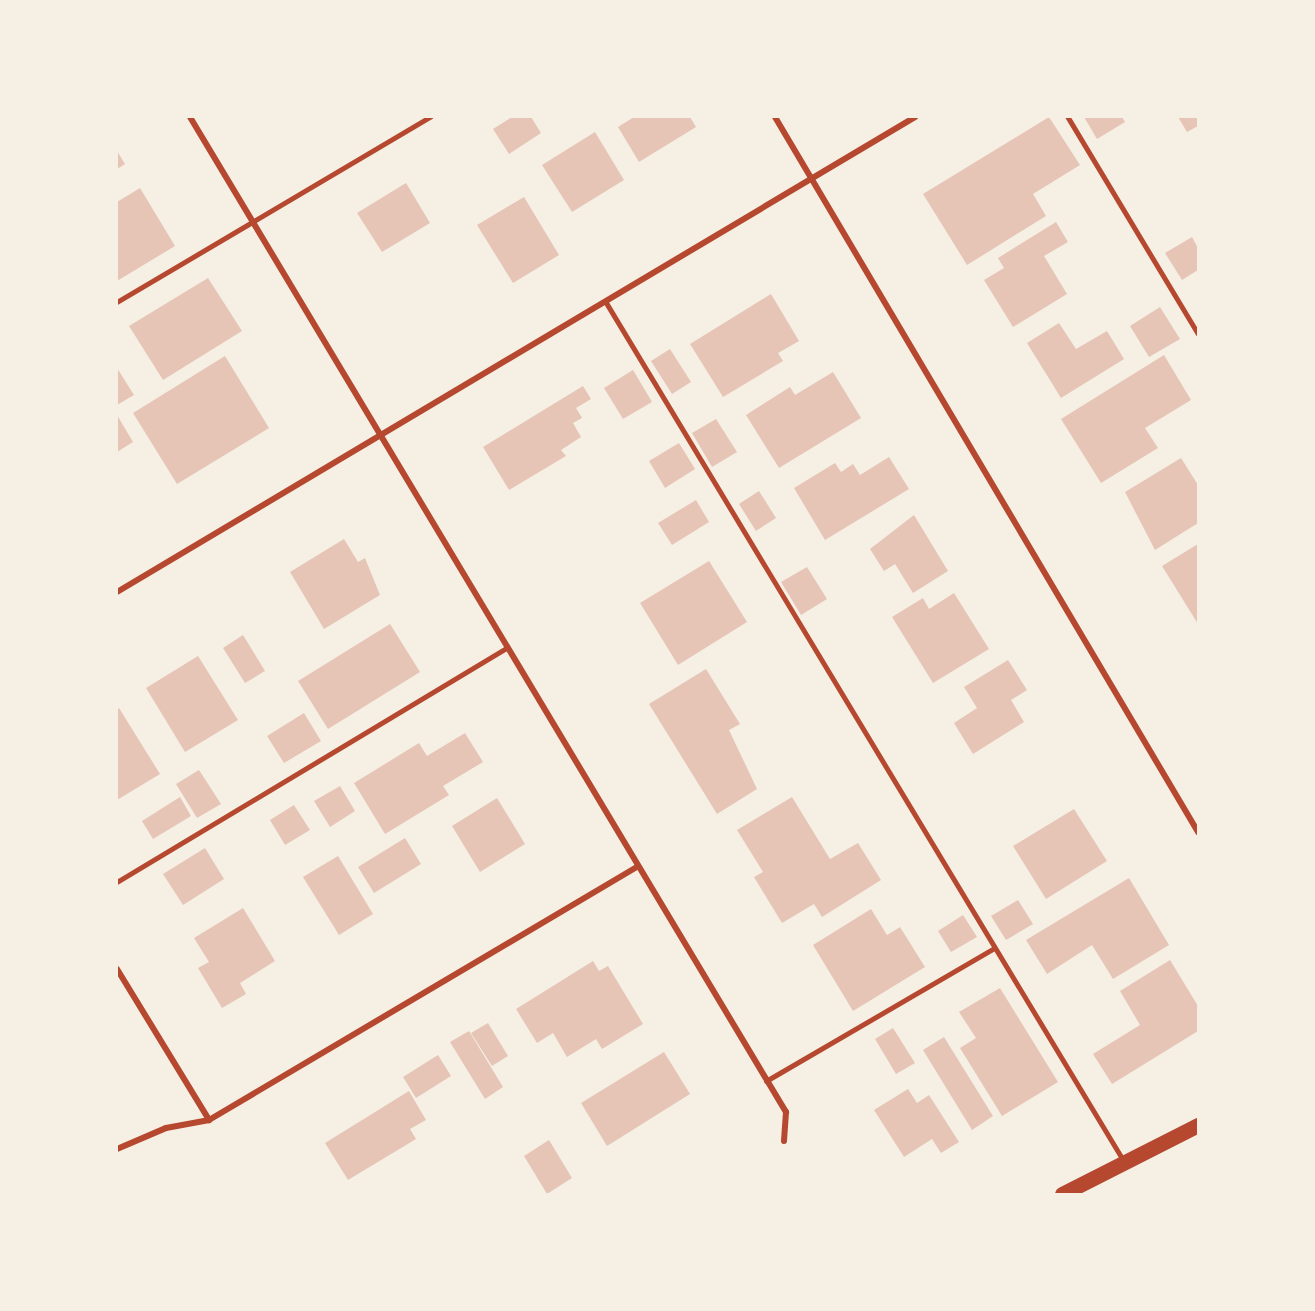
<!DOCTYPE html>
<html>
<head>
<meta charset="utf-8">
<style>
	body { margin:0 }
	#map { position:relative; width:1315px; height:1311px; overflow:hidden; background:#f6efe4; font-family:"IBM Plex Serif",serif }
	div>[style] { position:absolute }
	.building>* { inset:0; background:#e6c5b7 }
	.service>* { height:4.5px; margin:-2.25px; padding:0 2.25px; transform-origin:2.25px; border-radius:2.25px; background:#b5482f }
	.minor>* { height:6px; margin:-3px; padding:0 3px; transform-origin:3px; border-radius:3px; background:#b5482f }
	.primary>* { height:15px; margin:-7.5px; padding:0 7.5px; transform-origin:7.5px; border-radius:7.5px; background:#b5482f }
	span { translate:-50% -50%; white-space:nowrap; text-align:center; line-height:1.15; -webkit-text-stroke:6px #f6efe4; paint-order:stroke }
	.frame { position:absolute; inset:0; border:118px solid #f6efe4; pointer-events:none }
</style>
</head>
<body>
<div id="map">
	<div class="building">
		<div style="clip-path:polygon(512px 117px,531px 117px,541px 133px,509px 154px,493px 129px)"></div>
		<div style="clip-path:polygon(634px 117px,690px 117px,696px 127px,639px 162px,618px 127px)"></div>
		<div style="clip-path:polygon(1049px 117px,1080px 165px,1033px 194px,1046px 216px,967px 265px,923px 194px)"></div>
		<div style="clip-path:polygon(1084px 117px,1122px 117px,1125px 122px,1097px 139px)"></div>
		<div style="clip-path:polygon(1178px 117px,1198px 117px,1198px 126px,1187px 132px)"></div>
		<div style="clip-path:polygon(595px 132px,624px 180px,572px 212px,542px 165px)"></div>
		<div style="clip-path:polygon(117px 151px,125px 164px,117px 169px)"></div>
		<div style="clip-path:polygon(406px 183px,430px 223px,382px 252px,357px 213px)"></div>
		<div style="clip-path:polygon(140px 188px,175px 246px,117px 281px,117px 202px)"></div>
		<div style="clip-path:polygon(524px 197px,559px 255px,513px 283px,477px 225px)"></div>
		<div style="clip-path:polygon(1056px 222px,1068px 242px,1044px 256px,1067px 294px,1013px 327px,984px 280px,1004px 268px,998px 258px)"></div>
		<div style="clip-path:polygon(1192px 237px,1198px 248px,1198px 270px,1182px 280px,1165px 253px)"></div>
		<div style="clip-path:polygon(208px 278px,242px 331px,163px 380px,129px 326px)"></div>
		<div style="clip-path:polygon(771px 294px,799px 341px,778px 353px,783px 361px,723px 397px,690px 344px)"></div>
		<div style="clip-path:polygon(1160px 307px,1180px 339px,1149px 357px,1130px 326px)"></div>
		<div style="clip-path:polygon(1059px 323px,1076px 349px,1107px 331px,1124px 359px,1061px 398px,1027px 343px)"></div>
		<div style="clip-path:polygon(670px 349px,691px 382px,672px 394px,651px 361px)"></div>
		<div style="clip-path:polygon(1164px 355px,1191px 400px,1145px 428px,1158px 448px,1101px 483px,1061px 419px)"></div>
		<div style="clip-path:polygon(225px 356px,269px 428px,177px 484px,133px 413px)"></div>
		<div style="clip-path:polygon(117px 368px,134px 395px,117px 405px)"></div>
		<div style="clip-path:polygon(633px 370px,652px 402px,623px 419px,604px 388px)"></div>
		<div style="clip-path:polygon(833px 372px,861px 418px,779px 468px,746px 415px,790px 387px,795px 395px)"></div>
		<div style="clip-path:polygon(583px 386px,591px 399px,576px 408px,582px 418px,573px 423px,581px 437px,561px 450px,566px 456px,509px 490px,483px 447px)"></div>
		<div style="clip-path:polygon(117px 415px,133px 442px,117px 452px)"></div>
		<div style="clip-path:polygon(716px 419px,737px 452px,712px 467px,692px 433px)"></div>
		<div style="clip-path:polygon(679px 443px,695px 469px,665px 488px,649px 461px)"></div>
		<div style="clip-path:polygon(889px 457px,909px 489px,825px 540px,794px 488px,835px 463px,841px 472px,853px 464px,860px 475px)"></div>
		<div style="clip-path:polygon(1181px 458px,1198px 485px,1198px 523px,1155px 550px,1125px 492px)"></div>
		<div style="clip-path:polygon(759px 491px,776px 518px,756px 531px,739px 504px)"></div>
		<div style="clip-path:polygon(696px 500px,709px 522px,672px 545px,658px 523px)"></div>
		<div style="clip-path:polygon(914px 515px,948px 571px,913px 593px,895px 564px,884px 571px,870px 549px)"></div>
		<div style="clip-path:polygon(344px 539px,358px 562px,365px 558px,380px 595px,324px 629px,290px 572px)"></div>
		<div style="clip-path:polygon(1198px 544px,1198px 624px,1162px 566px)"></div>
		<div style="clip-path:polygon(709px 561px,747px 622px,678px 665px,640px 603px)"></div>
		<div style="clip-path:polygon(807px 567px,827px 599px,801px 615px,781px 582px)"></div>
		<div style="clip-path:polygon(954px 593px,989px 649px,933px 683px,892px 617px,923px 598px,929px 609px)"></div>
		<div style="clip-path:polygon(390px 624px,420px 672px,328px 729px,298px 681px)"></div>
		<div style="clip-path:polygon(243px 635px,265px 671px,245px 683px,223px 648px)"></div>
		<div style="clip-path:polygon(198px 656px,238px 720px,185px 752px,146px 688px)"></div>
		<div style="clip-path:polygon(1008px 660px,1027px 690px,1011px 700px,1024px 722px,973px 754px,954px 723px,977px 708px,964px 687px)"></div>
		<div style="clip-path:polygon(706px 669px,740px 724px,729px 730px,757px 789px,717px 814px,649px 704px)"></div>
		<div style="clip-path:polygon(119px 708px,160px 774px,117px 800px,117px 710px)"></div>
		<div style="clip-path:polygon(304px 713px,321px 741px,284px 763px,267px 736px)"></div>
		<div style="clip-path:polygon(465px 733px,483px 762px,443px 786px,449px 795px,385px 834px,354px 783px,419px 743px,427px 756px)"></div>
		<div style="clip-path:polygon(199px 770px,221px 804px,197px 818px,176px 784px)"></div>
		<div style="clip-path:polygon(340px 786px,355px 811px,330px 827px,314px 801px)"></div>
		<div style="clip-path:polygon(180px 797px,191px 816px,153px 839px,142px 821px)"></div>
		<div style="clip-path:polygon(792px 797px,830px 859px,858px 843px,881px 880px,822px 917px,814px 904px,782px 923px,754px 877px,763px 872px,737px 830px)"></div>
		<div style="clip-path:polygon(497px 798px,525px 844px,480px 872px,452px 826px)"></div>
		<div style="clip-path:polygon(294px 805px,310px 830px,285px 845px,270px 820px)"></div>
		<div style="clip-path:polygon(1074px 809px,1107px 861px,1046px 899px,1013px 846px)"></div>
		<div style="clip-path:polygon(405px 838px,421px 864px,374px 893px,358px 867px)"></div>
		<div style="clip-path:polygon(205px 848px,224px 879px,183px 905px,163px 874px)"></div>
		<div style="clip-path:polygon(338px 856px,373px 914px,339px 935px,303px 877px)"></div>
		<div style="clip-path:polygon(1129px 878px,1169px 945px,1113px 979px,1092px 945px,1047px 974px,1026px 940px)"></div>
		<div style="clip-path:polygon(1018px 900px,1033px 924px,1006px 940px,991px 916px)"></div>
		<div style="clip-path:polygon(243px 908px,275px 961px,240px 983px,246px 994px,222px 1008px,198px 968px,209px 962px,194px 938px)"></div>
		<div style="clip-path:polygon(871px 909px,887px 935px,900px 927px,925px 967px,853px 1011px,813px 945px)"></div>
		<div style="clip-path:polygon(963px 915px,977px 937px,951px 952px,938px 931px)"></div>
		<div style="clip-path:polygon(1170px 960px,1198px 1006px,1198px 1031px,1112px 1084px,1093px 1054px,1140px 1025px,1120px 991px)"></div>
		<div style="clip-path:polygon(593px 961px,599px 971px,608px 966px,643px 1024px,602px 1049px,596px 1039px,567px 1057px,553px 1033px,537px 1043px,516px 1009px)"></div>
		<div style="clip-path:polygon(1000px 988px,1058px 1082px,1002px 1116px,960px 1048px,976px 1038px,959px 1012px)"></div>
		<div style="clip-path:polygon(488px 1023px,508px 1056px,492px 1066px,471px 1033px)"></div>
		<div style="clip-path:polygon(893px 1028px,915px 1063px,896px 1074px,875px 1039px)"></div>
		<div style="clip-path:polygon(469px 1031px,503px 1087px,485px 1099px,450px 1042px)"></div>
		<div style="clip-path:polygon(944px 1037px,993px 1116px,972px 1130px,923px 1050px)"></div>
		<div style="clip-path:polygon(664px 1052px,690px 1094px,607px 1146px,581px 1103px)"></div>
		<div style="clip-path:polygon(438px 1055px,451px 1076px,416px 1098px,403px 1077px)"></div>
		<div style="clip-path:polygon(908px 1089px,917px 1103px,929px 1095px,959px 1142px,941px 1153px,932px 1139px,904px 1157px,874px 1110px)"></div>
		<div style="clip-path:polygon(409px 1091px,426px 1120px,410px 1129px,416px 1139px,348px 1180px,325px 1143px)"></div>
		<div style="clip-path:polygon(549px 1140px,572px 1178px,547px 1194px,524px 1156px)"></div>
	</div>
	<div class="service">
		<div style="left:1068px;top:117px;width:252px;rotate:59deg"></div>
		<div style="left:117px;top:302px;width:364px;rotate:-30.6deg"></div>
		<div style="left:606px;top:302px;width:1003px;rotate:58.91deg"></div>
		<div style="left:117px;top:882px;width:454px;rotate:-31deg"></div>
		<div style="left:766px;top:1081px;width:263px;rotate:-30.2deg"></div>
	</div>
	<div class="minor">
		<div style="left:190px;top:117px;width:1160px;rotate:59.08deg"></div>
		<div style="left:786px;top:1112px;width:29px;rotate:94deg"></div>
		<div style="left:775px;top:117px;width:831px;rotate:59.39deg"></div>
		<div style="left:117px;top:592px;width:929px;rotate:-30.76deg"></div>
		<div style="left:117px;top:969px;width:177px;rotate:58.6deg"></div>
		<div style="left:117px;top:1149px;width:53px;rotate:-23.2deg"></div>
		<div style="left:166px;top:1128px;width:44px;rotate:-10.5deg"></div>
		<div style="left:209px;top:1120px;width:496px;rotate:-30.6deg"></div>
	</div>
	<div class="primary">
		<div style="left:1062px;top:1194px;width:153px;rotate:-26.9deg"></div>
	</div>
	<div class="frame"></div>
</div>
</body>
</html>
